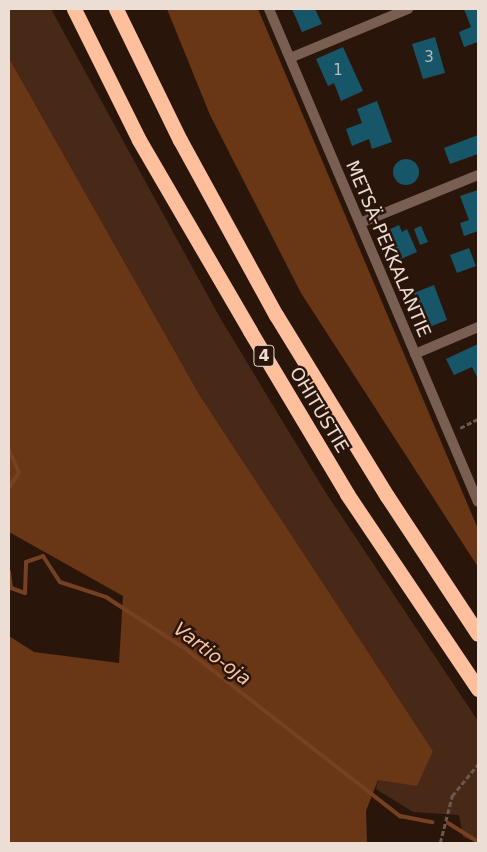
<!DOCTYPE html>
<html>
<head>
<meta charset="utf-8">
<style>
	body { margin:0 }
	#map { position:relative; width:487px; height:852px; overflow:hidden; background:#2a150a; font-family:"DejaVu Sans",sans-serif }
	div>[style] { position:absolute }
	.green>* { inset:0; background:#482917 }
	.forest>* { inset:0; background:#693616 }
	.stream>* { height:4px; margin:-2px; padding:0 2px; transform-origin:2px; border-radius:2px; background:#764122 }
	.building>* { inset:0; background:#175668 }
	.round { border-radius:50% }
	.path>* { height:2.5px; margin-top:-1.25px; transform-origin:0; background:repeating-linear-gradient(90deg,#6b584e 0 5px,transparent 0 7.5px) }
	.minor>* { height:10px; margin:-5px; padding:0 5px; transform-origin:5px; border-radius:5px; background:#785f52 }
	.motorway>* { height:15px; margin:-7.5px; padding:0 7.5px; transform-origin:7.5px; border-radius:7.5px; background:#febf9d }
	span { translate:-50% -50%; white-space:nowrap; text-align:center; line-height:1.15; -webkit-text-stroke:5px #2a150a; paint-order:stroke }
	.number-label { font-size:15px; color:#b7bbba }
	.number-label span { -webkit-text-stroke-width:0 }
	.shield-label span { padding:1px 4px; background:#2a150a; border:1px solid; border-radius:4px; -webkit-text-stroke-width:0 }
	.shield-label { font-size:16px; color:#ecddd5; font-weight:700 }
	.street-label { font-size:18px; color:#ecddd5 }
	.water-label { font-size:19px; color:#f6c3a8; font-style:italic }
	.frame { position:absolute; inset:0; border:10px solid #ecddd5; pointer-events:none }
</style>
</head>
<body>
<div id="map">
	<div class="green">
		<div style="clip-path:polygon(9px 9px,51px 9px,219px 316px,324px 490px,478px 721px,478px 843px,463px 837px,459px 815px,413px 812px,376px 789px,378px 780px,433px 751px,199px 394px,9px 58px)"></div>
	</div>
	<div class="forest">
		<div style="clip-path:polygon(167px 9px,258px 9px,478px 529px,478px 567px,301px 293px,210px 115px)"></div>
		<div style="clip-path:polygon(9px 58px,199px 394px,433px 751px,417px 786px,378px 780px,366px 811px,367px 843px,9px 843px,9px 636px,34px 652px,119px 663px,123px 596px,9px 532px)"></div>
	</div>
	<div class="stream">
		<div style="left:9px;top:450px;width:24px;rotate:66deg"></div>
		<div style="left:19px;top:472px;width:19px;rotate:122deg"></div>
		<div style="left:9px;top:572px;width:16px;rotate:83deg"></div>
		<div style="left:11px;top:588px;width:15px;rotate:20deg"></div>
		<div style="left:25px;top:593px;width:31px;rotate:-88deg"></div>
		<div style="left:26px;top:562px;width:18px;rotate:-19deg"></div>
		<div style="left:43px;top:556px;width:31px;rotate:57deg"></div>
		<div style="left:60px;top:582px;width:48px;rotate:18.1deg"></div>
		<div style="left:106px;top:597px;width:93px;rotate:33.2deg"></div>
		<div style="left:184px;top:648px;width:274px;rotate:37.9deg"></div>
		<div style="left:400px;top:816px;width:33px;rotate:11deg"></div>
		<div style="left:448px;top:823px;width:36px;rotate:32deg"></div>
	</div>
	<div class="building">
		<div style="clip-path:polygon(292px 9px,315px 9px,322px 24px,302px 32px)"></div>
		<div style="clip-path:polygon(464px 9px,478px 9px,478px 42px,464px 47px,459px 32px,471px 27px)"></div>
		<div style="clip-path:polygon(435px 37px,445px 73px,423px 79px,412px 44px)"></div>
		<div style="clip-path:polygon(343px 47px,363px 91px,341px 101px,334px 83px,328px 86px,316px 59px)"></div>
		<div style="clip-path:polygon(377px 101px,392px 142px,372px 149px,369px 139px,352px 146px,346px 129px,362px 123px,357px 109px)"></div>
		<div style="clip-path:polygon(478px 135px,478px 154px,450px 164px,444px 148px)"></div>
		<div class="round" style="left:393px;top:159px;width:26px;height:26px"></div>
		<div style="clip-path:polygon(478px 190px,478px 231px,464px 236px,460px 223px,469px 220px,460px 196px)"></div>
		<div style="clip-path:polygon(399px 225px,402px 232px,407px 229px,417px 252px,396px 261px,384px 232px)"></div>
		<div style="clip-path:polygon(421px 226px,428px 242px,420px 245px,414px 229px)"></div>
		<div style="clip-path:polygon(469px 248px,476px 266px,457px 273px,450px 255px)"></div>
		<div style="clip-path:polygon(434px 285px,447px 320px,427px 328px,414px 293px)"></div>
		<div style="clip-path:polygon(478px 344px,478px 379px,472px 367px,454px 375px,446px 359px)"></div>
	</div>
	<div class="path">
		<div style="left:460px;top:428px;width:20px;rotate:-27deg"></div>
		<div style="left:440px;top:843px;width:49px;rotate:-75.7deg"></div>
		<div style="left:452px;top:796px;width:41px;rotate:-50.9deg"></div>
	</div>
	<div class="minor">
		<div style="left:269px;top:9px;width:535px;rotate:67.03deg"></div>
		<div style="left:290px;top:58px;width:128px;rotate:-22.6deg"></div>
		<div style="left:360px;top:223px;width:127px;rotate:-22.1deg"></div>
		<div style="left:415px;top:354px;width:69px;rotate:-23.2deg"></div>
	</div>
	<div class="motorway">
		<div style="left:74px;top:9px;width:146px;rotate:63.6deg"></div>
		<div style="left:139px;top:140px;width:221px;rotate:59.8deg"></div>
		<div style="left:250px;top:331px;width:190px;rotate:59.2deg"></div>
		<div style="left:347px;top:494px;width:235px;rotate:56.1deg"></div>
		<div style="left:116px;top:9px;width:146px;rotate:64deg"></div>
		<div style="left:180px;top:140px;width:200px;rotate:61.3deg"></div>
		<div style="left:276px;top:315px;width:212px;rotate:58.5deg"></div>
		<div style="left:387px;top:496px;width:165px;rotate:56.6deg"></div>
	</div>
	<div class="number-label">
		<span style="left:429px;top:58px">3</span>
		<span style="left:338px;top:71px">1</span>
	</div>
	<div class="shield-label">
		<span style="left:264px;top:356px">4</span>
	</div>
	<div class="street-label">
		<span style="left:388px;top:249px;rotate:67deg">METSÄ-PEKKALANTIE</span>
		<span style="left:319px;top:410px;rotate:59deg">OHITUSTIE</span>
	</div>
	<div class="water-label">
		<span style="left:212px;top:654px;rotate:37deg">Vartio-oja</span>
	</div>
	<div class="frame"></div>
</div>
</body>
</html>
